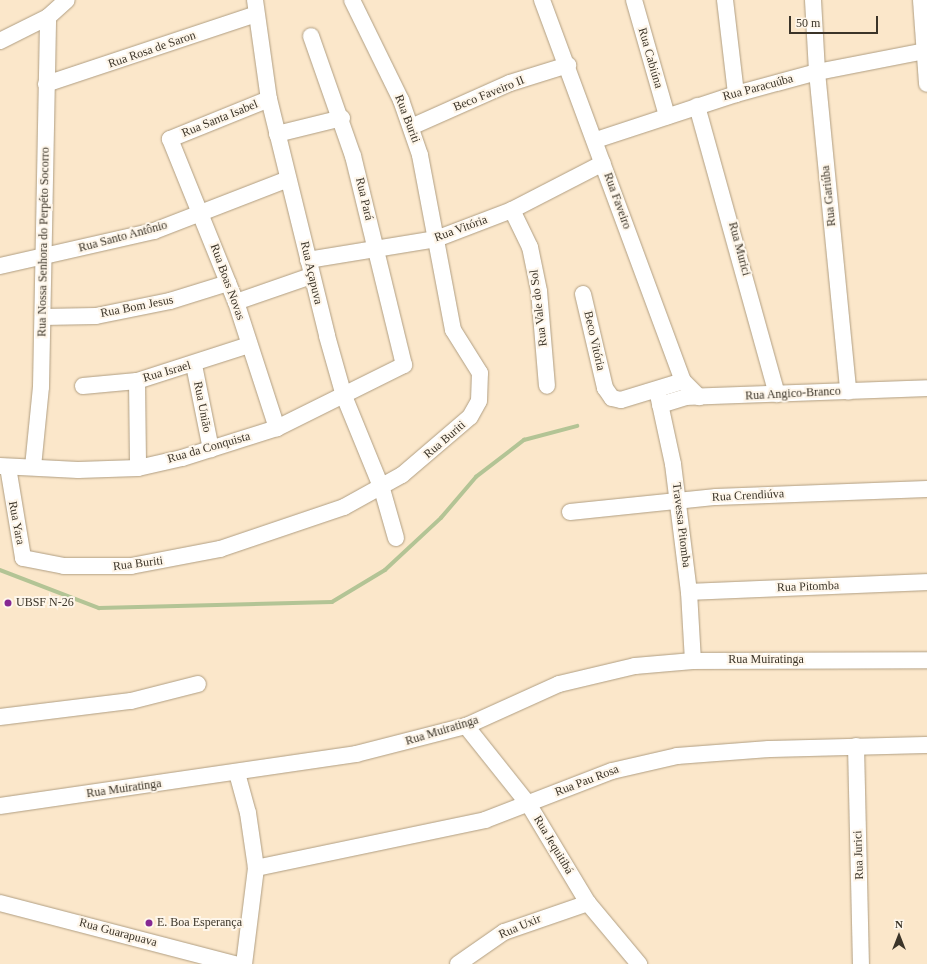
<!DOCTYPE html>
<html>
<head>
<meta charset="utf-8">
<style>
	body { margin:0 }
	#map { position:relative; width:927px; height:964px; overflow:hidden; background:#fbe7ca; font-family:"Times New Roman",serif }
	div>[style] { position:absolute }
	.stream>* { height:3.5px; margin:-1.75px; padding:0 1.75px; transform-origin:1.75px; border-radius:1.75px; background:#b3c495 }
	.roads { filter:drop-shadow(0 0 1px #b09e82) drop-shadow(0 0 1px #b09e82) }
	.minor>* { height:16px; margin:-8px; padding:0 8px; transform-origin:8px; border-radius:8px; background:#fff }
	.dots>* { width:11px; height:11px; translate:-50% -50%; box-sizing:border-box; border:2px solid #fef6ea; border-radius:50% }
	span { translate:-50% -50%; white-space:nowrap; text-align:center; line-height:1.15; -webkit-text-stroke:4px #fef6ea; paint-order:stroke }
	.street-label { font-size:12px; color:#3b3428 }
	.poi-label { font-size:12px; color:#3b3428 }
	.left { translate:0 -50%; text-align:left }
	.north { position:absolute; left:879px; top:916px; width:40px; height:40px; -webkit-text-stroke:3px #fef6ea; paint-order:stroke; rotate:0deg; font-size:11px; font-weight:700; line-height:16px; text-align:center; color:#3b3428 }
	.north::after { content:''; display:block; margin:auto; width:14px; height:18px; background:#3b3428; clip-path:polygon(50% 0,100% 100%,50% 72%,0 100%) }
	.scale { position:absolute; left:789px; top:16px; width:89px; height:18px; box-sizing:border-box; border:2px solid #3b3428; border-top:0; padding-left:5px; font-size:12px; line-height:14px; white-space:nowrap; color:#3b3428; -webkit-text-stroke:3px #fef6ea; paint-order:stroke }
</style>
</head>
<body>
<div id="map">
	<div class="stream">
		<div style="left:0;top:570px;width:106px;rotate:21deg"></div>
		<div style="left:99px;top:608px;width:233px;rotate:-1.5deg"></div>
		<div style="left:332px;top:602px;width:62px;rotate:-31.1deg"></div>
		<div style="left:385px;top:570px;width:76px;rotate:-42.9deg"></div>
		<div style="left:441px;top:518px;width:54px;rotate:-49.5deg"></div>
		<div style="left:476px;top:477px;width:61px;rotate:-37.6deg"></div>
		<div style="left:524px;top:440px;width:55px;rotate:-14.8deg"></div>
	</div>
	<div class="roads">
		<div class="minor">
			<div style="left:255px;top:0;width:100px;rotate:82deg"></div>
			<div style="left:269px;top:99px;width:244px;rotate:76.2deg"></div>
			<div style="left:327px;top:336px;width:62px;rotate:74.2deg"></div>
			<div style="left:344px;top:396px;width:100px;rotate:67.8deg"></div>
			<div style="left:382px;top:489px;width:51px;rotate:74.1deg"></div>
			<div style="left:542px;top:0;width:406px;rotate:69.7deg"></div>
			<div style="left:683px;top:381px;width:23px;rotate:45deg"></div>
			<div style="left:634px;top:0;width:121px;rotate:74.1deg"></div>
			<div style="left:725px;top:0;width:95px;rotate:83.3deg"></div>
			<div style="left:813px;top:0;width:72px;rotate:86.8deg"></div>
			<div style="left:817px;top:72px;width:321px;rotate:84.4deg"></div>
			<div style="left:921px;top:0;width:84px;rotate:85.9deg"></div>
			<div style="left:0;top:41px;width:54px;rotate:-26.6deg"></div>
			<div style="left:48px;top:17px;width:25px;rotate:-42deg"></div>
			<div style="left:46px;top:84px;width:221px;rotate:-18.4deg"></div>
			<div style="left:269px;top:99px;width:107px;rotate:158deg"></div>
			<div style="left:170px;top:139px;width:176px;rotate:68deg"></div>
			<div style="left:236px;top:302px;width:133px;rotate:72deg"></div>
			<div style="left:697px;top:106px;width:299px;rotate:74.5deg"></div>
			<div style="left:411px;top:127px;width:108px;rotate:-24deg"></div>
			<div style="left:510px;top:83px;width:61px;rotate:-17.2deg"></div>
			<div style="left:277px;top:134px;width:67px;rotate:-13.8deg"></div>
			<div style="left:596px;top:140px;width:147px;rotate:-18.2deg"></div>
			<div style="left:736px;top:94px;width:84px;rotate:-15.2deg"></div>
			<div style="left:817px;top:72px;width:110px;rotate:-11deg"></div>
			<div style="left:512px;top:210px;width:41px;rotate:64.1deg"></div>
			<div style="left:530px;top:247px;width:45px;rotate:78.4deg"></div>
			<div style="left:539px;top:291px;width:95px;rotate:85.2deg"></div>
			<div style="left:308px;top:260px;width:130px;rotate:-9.3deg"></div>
			<div style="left:436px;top:239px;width:81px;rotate:-20.9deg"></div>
			<div style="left:512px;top:210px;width:102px;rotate:-27.3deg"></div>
			<div style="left:0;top:266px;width:158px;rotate:-12.8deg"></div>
			<div style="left:154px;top:231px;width:144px;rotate:-21.2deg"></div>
			<div style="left:583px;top:294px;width:97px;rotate:76.8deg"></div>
			<div style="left:605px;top:388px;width:12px;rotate:55deg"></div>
			<div style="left:612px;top:398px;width:9px;rotate:13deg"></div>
			<div style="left:621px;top:400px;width:65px;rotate:-17deg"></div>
			<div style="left:236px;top:302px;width:79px;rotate:-19.1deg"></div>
			<div style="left:43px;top:317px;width:53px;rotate:-1.1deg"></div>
			<div style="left:96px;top:316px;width:76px;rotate:-11.5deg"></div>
			<div style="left:170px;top:301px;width:61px;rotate:-17.2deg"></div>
			<div style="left:194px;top:365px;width:86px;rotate:78.6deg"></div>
			<div style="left:137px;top:381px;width:87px;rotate:89.3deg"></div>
			<div style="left:83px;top:386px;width:54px;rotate:-5.3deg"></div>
			<div style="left:137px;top:381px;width:118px;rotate:-17.8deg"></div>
			<div style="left:657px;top:390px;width:76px;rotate:77.8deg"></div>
			<div style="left:673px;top:464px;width:129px;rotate:82.9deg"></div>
			<div style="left:689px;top:592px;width:69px;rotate:86.7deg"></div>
			<div style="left:660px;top:405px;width:27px;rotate:-17deg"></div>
			<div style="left:686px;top:397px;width:241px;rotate:-2.1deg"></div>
			<div style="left:0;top:466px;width:78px;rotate:2.9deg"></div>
			<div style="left:78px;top:470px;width:60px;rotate:-1.9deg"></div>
			<div style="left:138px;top:468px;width:45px;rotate:-12.8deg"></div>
			<div style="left:182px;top:458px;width:100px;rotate:-17.5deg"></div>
			<div style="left:277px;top:428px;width:142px;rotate:-26.4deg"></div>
			<div style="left:404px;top:365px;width:215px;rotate:-103.7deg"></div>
			<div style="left:353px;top:156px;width:127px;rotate:-109.3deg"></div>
			<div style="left:8px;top:467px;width:92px;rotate:80.6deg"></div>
			<div style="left:23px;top:558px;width:42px;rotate:11deg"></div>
			<div style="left:64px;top:566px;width:67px"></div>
			<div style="left:131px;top:566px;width:91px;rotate:-10.8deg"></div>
			<div style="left:220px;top:549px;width:131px;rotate:-18.7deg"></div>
			<div style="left:344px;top:507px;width:66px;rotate:-28.9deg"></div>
			<div style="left:402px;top:475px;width:89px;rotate:-40.5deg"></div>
			<div style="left:470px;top:417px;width:18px;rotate:-61deg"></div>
			<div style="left:479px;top:401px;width:28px;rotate:-88deg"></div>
			<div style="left:480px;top:373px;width:51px;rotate:-122.1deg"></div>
			<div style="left:453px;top:330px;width:178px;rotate:-100.7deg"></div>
			<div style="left:420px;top:155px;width:58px;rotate:-109.1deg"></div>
			<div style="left:401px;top:100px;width:111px;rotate:-116.1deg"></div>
			<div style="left:33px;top:467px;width:80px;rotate:-84.3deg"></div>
			<div style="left:41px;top:387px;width:370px;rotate:-88.9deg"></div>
			<div style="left:570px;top:512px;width:147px;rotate:-5.9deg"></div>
			<div style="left:716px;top:497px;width:211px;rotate:-2.2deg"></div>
			<div style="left:689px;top:592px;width:238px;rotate:-2.4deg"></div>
			<div style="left:0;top:717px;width:132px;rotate:-7deg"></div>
			<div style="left:131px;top:701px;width:69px;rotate:-14.2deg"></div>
			<div style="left:466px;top:726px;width:101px;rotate:51.4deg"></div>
			<div style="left:529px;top:805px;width:114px;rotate:59deg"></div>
			<div style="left:588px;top:903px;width:80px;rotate:50.1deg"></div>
			<div style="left:856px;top:746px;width:218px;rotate:88.7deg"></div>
			<div style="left:237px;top:773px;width:41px;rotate:74.6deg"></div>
			<div style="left:248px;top:813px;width:56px;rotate:81.7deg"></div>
			<div style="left:256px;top:868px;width:97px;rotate:97.1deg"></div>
			<div style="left:0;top:806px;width:360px;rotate:-8.3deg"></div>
			<div style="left:356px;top:754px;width:114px;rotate:-14.3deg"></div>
			<div style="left:466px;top:726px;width:102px;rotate:-24.3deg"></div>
			<div style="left:559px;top:684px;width:78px;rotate:-13.3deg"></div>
			<div style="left:635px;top:666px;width:58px;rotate:-4.9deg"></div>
			<div style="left:693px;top:661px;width:234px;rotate:-0.2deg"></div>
			<div style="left:256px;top:868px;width:234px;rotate:-11.8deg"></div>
			<div style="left:485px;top:820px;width:136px;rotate:-21.1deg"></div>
			<div style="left:612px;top:771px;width:67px;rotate:-13deg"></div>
			<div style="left:677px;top:756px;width:92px;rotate:-4.4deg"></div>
			<div style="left:769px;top:749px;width:158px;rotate:-1.5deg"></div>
			<div style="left:0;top:903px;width:243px;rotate:14.6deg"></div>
			<div style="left:458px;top:964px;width:56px;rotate:-34.8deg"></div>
			<div style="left:504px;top:932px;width:89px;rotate:-19deg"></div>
		</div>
	</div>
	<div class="dots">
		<div style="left:8px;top:603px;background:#852893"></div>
		<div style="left:149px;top:923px;background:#852893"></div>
	</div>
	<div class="street-label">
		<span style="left:152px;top:50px;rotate:-19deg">Rua Rosa de Saron</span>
		<span style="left:650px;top:58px;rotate:74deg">Rua Cabiúna</span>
		<span style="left:758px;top:88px;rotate:-15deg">Rua Paracuúba</span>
		<span style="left:489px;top:94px;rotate:-22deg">Beco Faveiro II</span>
		<span style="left:220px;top:119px;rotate:-22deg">Rua Santa Isabel</span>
		<span style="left:407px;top:119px;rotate:69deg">Rua Buriti</span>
		<span style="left:829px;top:196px;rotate:-96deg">Rua Gariúba</span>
		<span style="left:364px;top:199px;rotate:77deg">Rua Pará</span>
		<span style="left:617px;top:201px;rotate:70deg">Rua Faveiro</span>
		<span style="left:461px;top:229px;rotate:-20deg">Rua Vitória</span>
		<span style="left:123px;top:237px;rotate:-15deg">Rua Santo Antônio</span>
		<span style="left:44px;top:242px;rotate:-89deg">Rua Nossa Senhora do Perpéto Socorro</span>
		<span style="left:739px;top:249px;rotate:75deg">Rua Murici</span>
		<span style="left:311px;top:273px;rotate:77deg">Rua Açapuva</span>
		<span style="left:227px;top:282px;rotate:70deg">Rua Boas Novas</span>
		<span style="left:137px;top:307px;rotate:-11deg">Rua Bom Jesus</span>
		<span style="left:539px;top:308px;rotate:-97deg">Rua Vale do Sol</span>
		<span style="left:594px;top:341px;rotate:77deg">Beco Vitória</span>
		<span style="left:167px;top:372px;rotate:-16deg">Rua Israel</span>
		<span style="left:793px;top:394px;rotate:-3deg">Rua Angico-Branco</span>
		<span style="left:202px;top:407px;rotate:79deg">Rua União</span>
		<span style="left:445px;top:440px;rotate:-41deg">Rua Buriti</span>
		<span style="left:209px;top:448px;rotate:-16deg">Rua da Conquista</span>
		<span style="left:748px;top:496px;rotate:-3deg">Rua Crendiúva</span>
		<span style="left:16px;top:523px;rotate:79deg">Rua Yara</span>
		<span style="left:681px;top:525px;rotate:83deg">Travessa Pitomba</span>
		<span style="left:138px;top:564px;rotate:-7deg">Rua Buriti</span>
		<span style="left:808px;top:587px;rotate:-2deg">Rua Pitomba</span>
		<span style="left:766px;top:660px">Rua Muiratinga</span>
		<span style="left:442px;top:731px;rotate:-17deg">Rua Muiratinga</span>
		<span style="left:587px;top:781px;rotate:-21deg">Rua Pau Rosa</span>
		<span style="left:124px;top:789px;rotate:-8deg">Rua Muiratinga</span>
		<span style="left:553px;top:845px;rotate:59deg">Rua Jequitibá</span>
		<span style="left:859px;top:855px;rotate:-92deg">Rua Jurici</span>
		<span style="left:520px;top:927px;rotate:-23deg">Rua Uxir</span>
		<span style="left:118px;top:933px;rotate:15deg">Rua Guarapuava</span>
	</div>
	<div class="poi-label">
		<span class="left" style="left:16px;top:603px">UBSF N-26</span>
		<span class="left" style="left:157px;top:923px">E. Boa Esperança</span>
	</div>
	<div class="north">N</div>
	<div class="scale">50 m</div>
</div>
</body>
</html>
